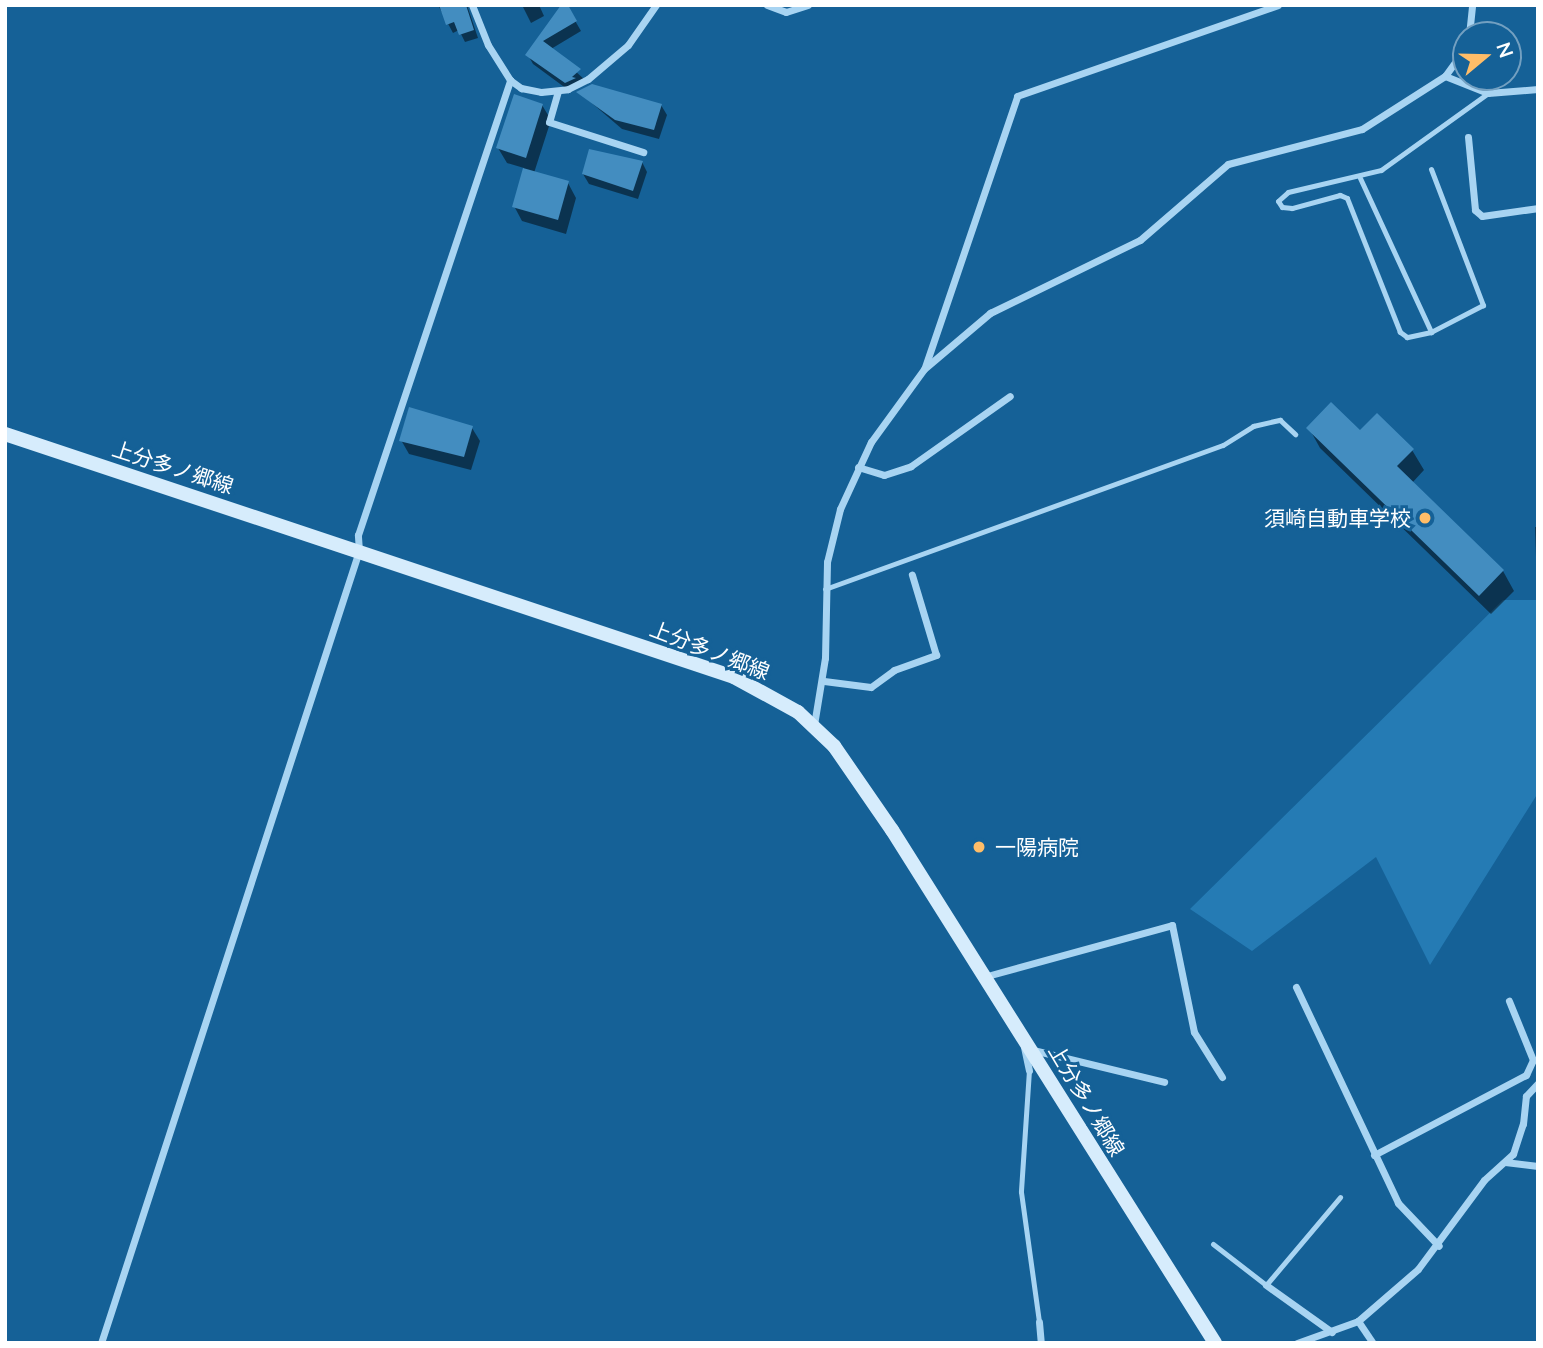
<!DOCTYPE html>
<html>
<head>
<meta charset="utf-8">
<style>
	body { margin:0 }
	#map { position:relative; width:1543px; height:1348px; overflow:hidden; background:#156197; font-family:Lato,"Noto Sans JP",sans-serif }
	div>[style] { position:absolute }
	.green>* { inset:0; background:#257bb4 }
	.shadow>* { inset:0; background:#0007 }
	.building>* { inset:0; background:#438dc0 }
	.lane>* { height:5px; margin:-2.5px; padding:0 2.5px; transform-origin:2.5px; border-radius:2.5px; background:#a8d4f2 }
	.street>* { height:7px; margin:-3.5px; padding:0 3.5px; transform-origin:3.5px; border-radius:3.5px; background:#a8d4f2 }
	.secondary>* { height:14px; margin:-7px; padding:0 7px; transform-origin:7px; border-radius:7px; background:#d6ecfc }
	.dots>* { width:19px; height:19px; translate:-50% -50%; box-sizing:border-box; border:4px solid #156197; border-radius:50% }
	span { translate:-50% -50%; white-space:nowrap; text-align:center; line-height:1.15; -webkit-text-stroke:6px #156197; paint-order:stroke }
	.street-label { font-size:21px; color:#fff }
	.poi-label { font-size:21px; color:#fff }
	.right { translate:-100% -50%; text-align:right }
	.left { translate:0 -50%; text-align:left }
	.frame { position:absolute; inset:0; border:7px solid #fff; pointer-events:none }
	.north { position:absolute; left:1452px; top:21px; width:70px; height:70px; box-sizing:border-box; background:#156197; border:2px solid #73a0c1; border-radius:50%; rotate:71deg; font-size:19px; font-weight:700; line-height:28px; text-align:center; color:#fff }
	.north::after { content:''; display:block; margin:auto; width:24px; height:32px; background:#ffbd68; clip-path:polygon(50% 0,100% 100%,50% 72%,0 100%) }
</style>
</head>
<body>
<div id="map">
	<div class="green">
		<div style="clip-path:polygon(1503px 600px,1538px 600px,1538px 793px,1430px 965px,1376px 857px,1252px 951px,1190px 909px)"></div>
	</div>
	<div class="shadow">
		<div style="clip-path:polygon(438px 5px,467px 5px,478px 38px,465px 42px,459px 30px,453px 33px)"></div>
		<div style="clip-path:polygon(522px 5px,539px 5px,544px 16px,531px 23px)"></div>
		<div style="clip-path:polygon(566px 5px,581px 31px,551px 49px,585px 80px,571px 92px,533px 64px,528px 55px)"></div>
		<div style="clip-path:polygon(579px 92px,661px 105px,667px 115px,659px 139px,622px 129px)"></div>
		<div style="clip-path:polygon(542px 105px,551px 120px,534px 173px,568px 183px,576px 198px,566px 234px,522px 221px,514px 206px,524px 168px,507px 163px,498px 148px)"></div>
		<div style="clip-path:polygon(642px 162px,647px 172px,638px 199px,589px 184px,583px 174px)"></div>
		<div style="clip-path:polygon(472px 428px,480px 441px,471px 470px,409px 454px,401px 440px)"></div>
		<div style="clip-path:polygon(1309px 428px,1360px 433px,1412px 450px,1424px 470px,1412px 483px,1503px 571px,1514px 591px,1491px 614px,1320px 448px)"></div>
		<div style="clip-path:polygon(1535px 527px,1538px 527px,1538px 559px,1536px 556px)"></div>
	</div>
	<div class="building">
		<div style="clip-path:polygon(439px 5px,466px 5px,474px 30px,459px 35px,454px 22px,446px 25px)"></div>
		<div style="clip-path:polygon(561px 5px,568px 5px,577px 21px,543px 41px,581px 69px,572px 77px,576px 78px,565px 83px,525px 55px)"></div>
		<div style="clip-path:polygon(592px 84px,662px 104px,654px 130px,615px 120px,576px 92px)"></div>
		<div style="clip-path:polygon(514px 94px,543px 104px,526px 158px,496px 148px)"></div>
		<div style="clip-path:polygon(589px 149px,643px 161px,633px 191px,582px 174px)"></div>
		<div style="clip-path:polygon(523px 168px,569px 181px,558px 220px,512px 207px)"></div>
		<div style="clip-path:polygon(1331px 402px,1360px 430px,1377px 413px,1414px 449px,1397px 466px,1504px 570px,1479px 596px,1306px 428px)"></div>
		<div style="clip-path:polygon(409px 407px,473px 426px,464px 457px,399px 441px)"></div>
	</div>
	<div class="lane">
		<div style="left:1431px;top:169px;width:146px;rotate:69.1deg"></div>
		<div style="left:1483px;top:305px;width:59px;rotate:152.6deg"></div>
		<div style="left:1431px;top:332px;width:25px;rotate:168deg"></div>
		<div style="left:1407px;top:337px;width:9px;rotate:-144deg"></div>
		<div style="left:1400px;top:332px;width:144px;rotate:-111.6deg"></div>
		<div style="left:1347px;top:198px;width:8px;rotate:-157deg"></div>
		<div style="left:1340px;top:195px;width:50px;rotate:164.8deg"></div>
		<div style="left:1292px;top:208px;width:10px;rotate:-174deg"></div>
		<div style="left:1282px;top:207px;width:7px;rotate:-124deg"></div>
		<div style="left:1278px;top:201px;width:13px;rotate:-42deg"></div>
		<div style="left:1288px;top:192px;width:96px;rotate:-13.3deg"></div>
		<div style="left:1381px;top:170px;width:132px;rotate:-35.7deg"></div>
		<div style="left:1360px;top:178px;width:170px;rotate:65.2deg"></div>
		<div style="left:825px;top:589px;width:423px;rotate:-19.9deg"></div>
		<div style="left:1223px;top:445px;width:36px;rotate:-32deg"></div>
		<div style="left:1253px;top:426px;width:28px;rotate:-13deg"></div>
		<div style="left:1280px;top:420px;width:21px;rotate:43deg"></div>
		<div style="left:1029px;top:1070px;width:122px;rotate:93.8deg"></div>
		<div style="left:1021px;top:1192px;width:131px;rotate:82.1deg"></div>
		<div style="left:1213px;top:1244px;width:67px;rotate:37.7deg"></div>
		<div style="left:1266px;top:1285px;width:115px;rotate:-49.9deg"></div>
	</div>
	<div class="street">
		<div style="left:472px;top:5px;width:43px;rotate:68.2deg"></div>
		<div style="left:488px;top:45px;width:41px;rotate:57.8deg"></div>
		<div style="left:510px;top:80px;width:14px;rotate:36deg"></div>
		<div style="left:521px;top:88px;width:20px;rotate:11deg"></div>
		<div style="left:541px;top:92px;width:27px;rotate:-6deg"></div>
		<div style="left:568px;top:89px;width:22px;rotate:-27deg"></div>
		<div style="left:588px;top:79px;width:52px;rotate:-40.4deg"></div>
		<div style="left:628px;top:45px;width:49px;rotate:-55deg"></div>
		<div style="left:767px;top:5px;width:20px;rotate:20deg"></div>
		<div style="left:786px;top:12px;width:23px;rotate:-18deg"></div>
		<div style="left:1469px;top:35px;width:30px;rotate:-84deg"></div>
		<div style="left:1445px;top:76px;width:46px;rotate:21.6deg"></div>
		<div style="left:1488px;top:93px;width:50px;rotate:-4.6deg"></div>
		<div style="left:558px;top:91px;width:32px;rotate:106deg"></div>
		<div style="left:549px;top:122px;width:99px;rotate:17.7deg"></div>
		<div style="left:1468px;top:137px;width:73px;rotate:84.5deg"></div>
		<div style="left:1475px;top:210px;width:9px;rotate:41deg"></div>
		<div style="left:1482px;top:216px;width:57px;rotate:-8.1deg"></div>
		<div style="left:925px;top:367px;width:286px;rotate:-71.2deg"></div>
		<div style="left:1017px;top:96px;width:276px;rotate:-19.2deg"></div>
		<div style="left:858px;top:467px;width:27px;rotate:17deg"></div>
		<div style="left:884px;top:475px;width:28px;rotate:-18deg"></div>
		<div style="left:911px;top:466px;width:121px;rotate:-35.3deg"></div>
		<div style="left:824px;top:681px;width:47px;rotate:7.3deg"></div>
		<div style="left:871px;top:687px;width:29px;rotate:-36deg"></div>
		<div style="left:894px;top:670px;width:45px;rotate:-19.7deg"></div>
		<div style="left:936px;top:655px;width:84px;rotate:-106.7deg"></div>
		<div style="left:814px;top:725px;width:68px;rotate:-80.7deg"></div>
		<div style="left:825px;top:658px;width:96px;rotate:-88.8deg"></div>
		<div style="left:827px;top:562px;width:55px;rotate:-76.2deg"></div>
		<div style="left:840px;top:509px;width:74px;rotate:-65.2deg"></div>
		<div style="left:871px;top:442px;width:90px;rotate:-54deg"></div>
		<div style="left:924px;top:369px;width:87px;rotate:-40.3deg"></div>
		<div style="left:990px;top:313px;width:167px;rotate:-26deg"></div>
		<div style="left:1140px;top:240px;width:116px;rotate:-40.8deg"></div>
		<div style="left:1228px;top:164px;width:138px;rotate:-14.6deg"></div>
		<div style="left:1362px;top:129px;width:98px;rotate:-32.6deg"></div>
		<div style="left:1445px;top:76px;width:36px;rotate:-54deg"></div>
		<div style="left:987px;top:976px;width:192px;rotate:-15.4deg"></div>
		<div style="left:1172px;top:925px;width:109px;rotate:78.4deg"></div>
		<div style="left:1194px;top:1032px;width:53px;rotate:58.1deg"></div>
		<div style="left:1296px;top:987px;width:239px;rotate:64.7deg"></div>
		<div style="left:1398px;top:1203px;width:59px;rotate:46.4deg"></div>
		<div style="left:1024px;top:1047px;width:24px;rotate:78deg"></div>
		<div style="left:1033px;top:1050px;width:135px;rotate:13.7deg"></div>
		<div style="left:1374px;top:1155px;width:172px;rotate:-27.8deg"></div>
		<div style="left:1526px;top:1075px;width:17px;rotate:-65deg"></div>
		<div style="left:1533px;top:1060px;width:64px;rotate:-112.1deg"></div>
		<div style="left:1505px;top:1162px;width:33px;rotate:7deg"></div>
		<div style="left:1266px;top:1285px;width:81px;rotate:35.5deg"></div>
		<div style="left:1358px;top:1321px;width:27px;rotate:56deg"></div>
		<div style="left:1039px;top:1322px;width:21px;rotate:85deg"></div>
		<div style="left:101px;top:1343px;width:833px;rotate:-71.96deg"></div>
		<div style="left:359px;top:551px;width:16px;rotate:-94deg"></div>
		<div style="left:358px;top:535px;width:480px;rotate:-71.5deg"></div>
		<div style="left:1297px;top:1343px;width:65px;rotate:-19.8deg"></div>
		<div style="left:1358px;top:1321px;width:79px;rotate:-40.9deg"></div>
		<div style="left:1418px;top:1269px;width:111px;rotate:-53.4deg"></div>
		<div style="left:1484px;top:1180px;width:39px;rotate:-42deg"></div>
		<div style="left:1513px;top:1154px;width:32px;rotate:-72deg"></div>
		<div style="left:1523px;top:1124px;width:28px;rotate:-84deg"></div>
		<div style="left:1526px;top:1096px;width:18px;rotate:-47deg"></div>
	</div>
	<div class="secondary">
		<div style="left:5px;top:434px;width:768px;rotate:18.43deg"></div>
		<div style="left:734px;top:677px;width:73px;rotate:28.7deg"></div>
		<div style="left:798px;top:712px;width:50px;rotate:43.4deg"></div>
		<div style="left:834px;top:746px;width:102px;rotate:55.4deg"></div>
		<div style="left:892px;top:830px;width:606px;rotate:57.8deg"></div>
	</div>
	<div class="dots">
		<div style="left:1425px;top:518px;background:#ffbd68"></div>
		<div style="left:979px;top:847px;background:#ffbd68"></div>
	</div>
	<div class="street-label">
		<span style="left:173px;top:467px;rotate:18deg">上分多ノ郷線</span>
		<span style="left:710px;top:650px;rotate:21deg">上分多ノ郷線</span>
		<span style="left:1087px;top:1100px;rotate:59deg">上分多ノ郷線</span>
	</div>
	<div class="poi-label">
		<span class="right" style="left:1411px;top:518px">須崎自動車学校</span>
		<span class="left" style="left:995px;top:847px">一陽病院</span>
	</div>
	<div class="frame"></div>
	<div class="north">N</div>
</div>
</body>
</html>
